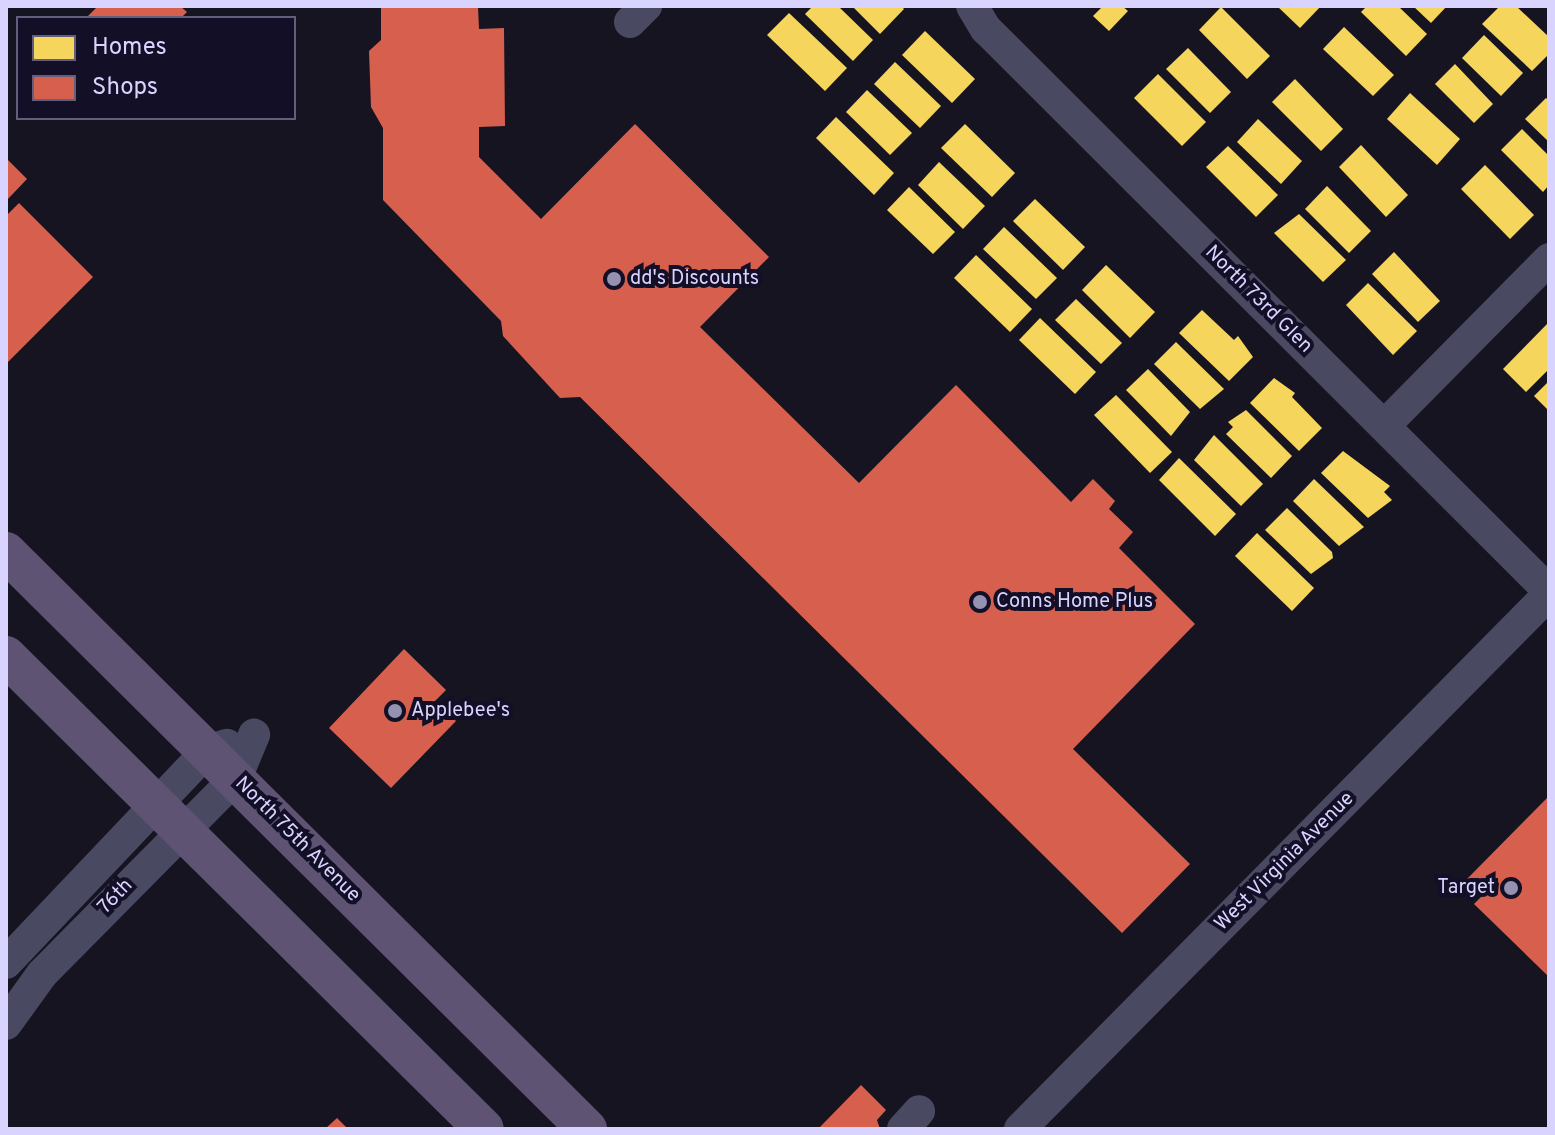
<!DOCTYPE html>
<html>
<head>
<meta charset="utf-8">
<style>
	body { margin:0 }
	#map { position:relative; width:1555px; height:1135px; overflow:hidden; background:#161421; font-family:Overpass,sans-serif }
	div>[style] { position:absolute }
	.homes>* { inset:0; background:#f6d55c }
	.shops>* { inset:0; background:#d6604d }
	.minor>* { height:32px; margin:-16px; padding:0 16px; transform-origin:16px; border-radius:16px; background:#4a4962 }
	.major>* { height:40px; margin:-20px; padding:0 20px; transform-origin:20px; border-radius:20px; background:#5e5373 }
	.dots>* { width:22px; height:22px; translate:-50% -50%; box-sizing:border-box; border:4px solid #130f26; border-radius:50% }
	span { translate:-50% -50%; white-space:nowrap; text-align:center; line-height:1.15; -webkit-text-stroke:8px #130f26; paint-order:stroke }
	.poi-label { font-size:20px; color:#d9d4ff }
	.left { translate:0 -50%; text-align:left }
	.right { translate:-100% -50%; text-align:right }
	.street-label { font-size:20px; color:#d9d4ff }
	.frame { position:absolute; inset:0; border:8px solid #d9d4ff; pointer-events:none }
	.legend { position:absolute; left:16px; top:16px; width:280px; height:104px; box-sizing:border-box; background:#130f26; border:2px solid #625e7d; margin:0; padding:10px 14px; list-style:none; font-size:24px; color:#d9d4ff }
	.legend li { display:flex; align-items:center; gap:16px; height:40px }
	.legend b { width:40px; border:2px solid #625e7d }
</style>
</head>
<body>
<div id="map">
	<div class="homes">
		<div style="clip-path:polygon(813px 6px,838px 6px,873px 40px,853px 61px,805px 14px)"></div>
		<div style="clip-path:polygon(852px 6px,901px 6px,904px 9px,880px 34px)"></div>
		<div style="clip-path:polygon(1103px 6px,1122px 6px,1128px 11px,1109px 31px,1093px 16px)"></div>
		<div style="clip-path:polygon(1277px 6px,1321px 6px,1300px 28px)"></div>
		<div style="clip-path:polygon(1367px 6px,1398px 6px,1427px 34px,1406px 56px,1361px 12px)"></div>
		<div style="clip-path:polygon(1413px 6px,1447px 6px,1431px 23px)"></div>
		<div style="clip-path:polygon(1500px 6px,1516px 6px,1549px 37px,1549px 54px,1532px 71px,1482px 24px)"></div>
		<div style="clip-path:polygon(1221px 7px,1270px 56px,1247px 79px,1199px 30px)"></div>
		<div style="clip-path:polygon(789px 13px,847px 68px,825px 91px,767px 35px)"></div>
		<div style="clip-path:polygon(1344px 27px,1394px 75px,1373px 96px,1323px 49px)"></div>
		<div style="clip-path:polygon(925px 31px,975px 79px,952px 103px,902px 55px)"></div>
		<div style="clip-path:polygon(1484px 35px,1523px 73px,1501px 96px,1462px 58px)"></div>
		<div style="clip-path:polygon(1188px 48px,1231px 92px,1210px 113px,1166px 69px)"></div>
		<div style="clip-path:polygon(895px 62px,941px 106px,920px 128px,874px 84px)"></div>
		<div style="clip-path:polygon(1455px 64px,1493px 104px,1474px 123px,1435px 84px)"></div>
		<div style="clip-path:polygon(1158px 74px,1206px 122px,1182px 146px,1134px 98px)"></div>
		<div style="clip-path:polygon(1295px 79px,1343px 129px,1321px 151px,1272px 102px)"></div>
		<div style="clip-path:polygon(867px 90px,912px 133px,890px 155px,846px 112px)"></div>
		<div style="clip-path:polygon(1410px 93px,1460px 139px,1437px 165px,1387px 119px)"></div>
		<div style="clip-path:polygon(1546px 98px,1549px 101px,1549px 142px,1525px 119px)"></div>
		<div style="clip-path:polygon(836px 117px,894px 173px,874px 195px,816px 138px)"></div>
		<div style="clip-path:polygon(1258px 119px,1302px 161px,1281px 184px,1237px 142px)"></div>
		<div style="clip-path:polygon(965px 124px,1015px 173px,992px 197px,941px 148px)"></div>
		<div style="clip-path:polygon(1522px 129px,1549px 156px,1549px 185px,1543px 192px,1501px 150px)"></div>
		<div style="clip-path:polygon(1361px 145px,1408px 195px,1386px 217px,1339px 167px)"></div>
		<div style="clip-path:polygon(1228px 146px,1278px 195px,1256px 217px,1206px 167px)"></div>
		<div style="clip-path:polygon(939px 162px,985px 206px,963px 229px,918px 185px)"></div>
		<div style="clip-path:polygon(1485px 165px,1534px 215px,1510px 239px,1461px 189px)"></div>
		<div style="clip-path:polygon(1327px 186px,1371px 231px,1349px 253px,1305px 209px)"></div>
		<div style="clip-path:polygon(909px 187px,955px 232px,933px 254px,887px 210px)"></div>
		<div style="clip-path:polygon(1035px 199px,1085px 247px,1063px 270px,1013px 221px)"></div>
		<div style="clip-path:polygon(1299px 214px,1346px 260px,1323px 282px,1274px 233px)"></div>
		<div style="clip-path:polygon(1004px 227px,1057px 278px,1036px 299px,983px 249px)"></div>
		<div style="clip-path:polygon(1394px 252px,1440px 301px,1418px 322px,1372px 274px)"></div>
		<div style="clip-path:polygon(976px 255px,1032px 309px,1010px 332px,954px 278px)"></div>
		<div style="clip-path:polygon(1106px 265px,1155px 312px,1130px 338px,1082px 290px)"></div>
		<div style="clip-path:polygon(1368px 283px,1417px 331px,1393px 355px,1346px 305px)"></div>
		<div style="clip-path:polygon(1076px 299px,1122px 343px,1101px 364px,1055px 320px)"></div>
		<div style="clip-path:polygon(1202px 310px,1234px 340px,1238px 336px,1253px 357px,1229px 381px,1179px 333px)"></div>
		<div style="clip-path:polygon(1040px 318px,1096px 372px,1075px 394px,1019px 340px)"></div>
		<div style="clip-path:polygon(1549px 322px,1549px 369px,1526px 392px,1503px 369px)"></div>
		<div style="clip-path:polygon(1176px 342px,1224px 389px,1200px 409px,1154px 364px)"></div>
		<div style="clip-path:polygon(1148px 369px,1190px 412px,1171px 436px,1126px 390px)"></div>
		<div style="clip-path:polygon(1274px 378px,1295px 393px,1292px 397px,1322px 428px,1299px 451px,1250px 403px)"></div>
		<div style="clip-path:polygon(1549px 381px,1549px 411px,1534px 396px)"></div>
		<div style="clip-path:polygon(1116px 395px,1172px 452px,1150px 473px,1094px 415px)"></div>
		<div style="clip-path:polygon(1246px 410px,1292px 456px,1271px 478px,1226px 434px,1233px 427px,1228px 422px)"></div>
		<div style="clip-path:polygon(1214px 435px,1263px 484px,1241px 506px,1194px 460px)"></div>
		<div style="clip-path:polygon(1343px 451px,1390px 486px,1384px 492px,1392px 500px,1368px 518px,1321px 473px)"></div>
		<div style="clip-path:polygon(1179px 458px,1236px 514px,1215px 536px,1159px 480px)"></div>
		<div style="clip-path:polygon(1314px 479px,1364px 527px,1339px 546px,1293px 501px)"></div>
		<div style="clip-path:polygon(1287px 508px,1332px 552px,1333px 558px,1311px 574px,1265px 530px)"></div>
		<div style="clip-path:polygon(1257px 533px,1314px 588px,1292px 611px,1235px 556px)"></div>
	</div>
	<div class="shops">
		<div style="clip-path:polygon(98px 6px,180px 6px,187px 12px,181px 18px,86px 18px)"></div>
		<div style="clip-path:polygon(381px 6px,478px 6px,479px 29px,504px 28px,505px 126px,479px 127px,479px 157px,541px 219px,635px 124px,769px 257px,700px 327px,859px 483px,956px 385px,1071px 502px,1093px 479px,1115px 501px,1109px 509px,1133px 532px,1119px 548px,1195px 624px,1073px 749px,1190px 864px,1122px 933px,580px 397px,560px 398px,503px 336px,501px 321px,383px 200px,383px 128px,371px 107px,369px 51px,381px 40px)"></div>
		<div style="clip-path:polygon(6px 158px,27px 179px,6px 201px)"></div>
		<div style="clip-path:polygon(19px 203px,93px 277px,6px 364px,6px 216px)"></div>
		<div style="clip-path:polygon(404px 649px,446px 690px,435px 701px,456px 721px,391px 788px,329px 728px)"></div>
		<div style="clip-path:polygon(1549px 796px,1549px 977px,1474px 904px,1482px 896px,1466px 880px)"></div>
		<div style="clip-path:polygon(861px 1085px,886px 1110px,877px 1120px,880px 1129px,818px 1129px)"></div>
		<div style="clip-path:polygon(337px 1118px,348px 1129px,325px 1129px)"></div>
	</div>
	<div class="minor">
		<div style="left:972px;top:6px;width:27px;rotate:59deg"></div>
		<div style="left:986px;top:29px;width:795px;rotate:44.95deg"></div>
		<div style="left:630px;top:22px;width:23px;rotate:-45deg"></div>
		<div style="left:1384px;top:426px;width:235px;rotate:-45.3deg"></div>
		<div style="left:6px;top:963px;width:292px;rotate:-46.5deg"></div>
		<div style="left:207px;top:751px;width:21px;rotate:-17deg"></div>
		<div style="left:6px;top:1024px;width:62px;rotate:-54.2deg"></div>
		<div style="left:42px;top:974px;width:276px;rotate:-45.3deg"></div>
		<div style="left:236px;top:778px;width:47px;rotate:-67.3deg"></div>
		<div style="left:903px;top:1129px;width:24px;rotate:-48deg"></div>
		<div style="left:1020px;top:1129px;width:752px;rotate:-45.32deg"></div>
	</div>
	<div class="major">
		<div style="left:6px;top:552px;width:819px;rotate:44.8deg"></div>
		<div style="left:6px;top:656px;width:672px;rotate:44.7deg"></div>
	</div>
	<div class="dots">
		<div style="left:614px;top:279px;background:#9591b1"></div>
		<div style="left:980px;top:602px;background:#9591b1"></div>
		<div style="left:395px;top:711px;background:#9591b1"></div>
		<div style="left:1511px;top:888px;background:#9591b1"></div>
	</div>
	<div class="poi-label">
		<span class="left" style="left:630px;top:279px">dd's Discounts</span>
		<span class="left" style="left:996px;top:602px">Conns Home Plus</span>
		<span class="left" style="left:411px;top:711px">Applebee's</span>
		<span class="right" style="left:1495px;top:888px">Target</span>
	</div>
	<div class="street-label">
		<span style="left:1258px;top:300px;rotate:45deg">North 73rd Glen</span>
		<span style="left:297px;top:840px;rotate:45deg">North 75th Avenue</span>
		<span style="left:1285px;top:862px;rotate:-45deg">West Virginia Avenue</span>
		<span style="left:116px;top:897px;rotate:-46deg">76th</span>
	</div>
	<div class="frame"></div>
	<ul class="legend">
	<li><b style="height:22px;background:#f6d55c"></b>Homes</li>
	<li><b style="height:22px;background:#d6604d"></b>Shops</li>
	</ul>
</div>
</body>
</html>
